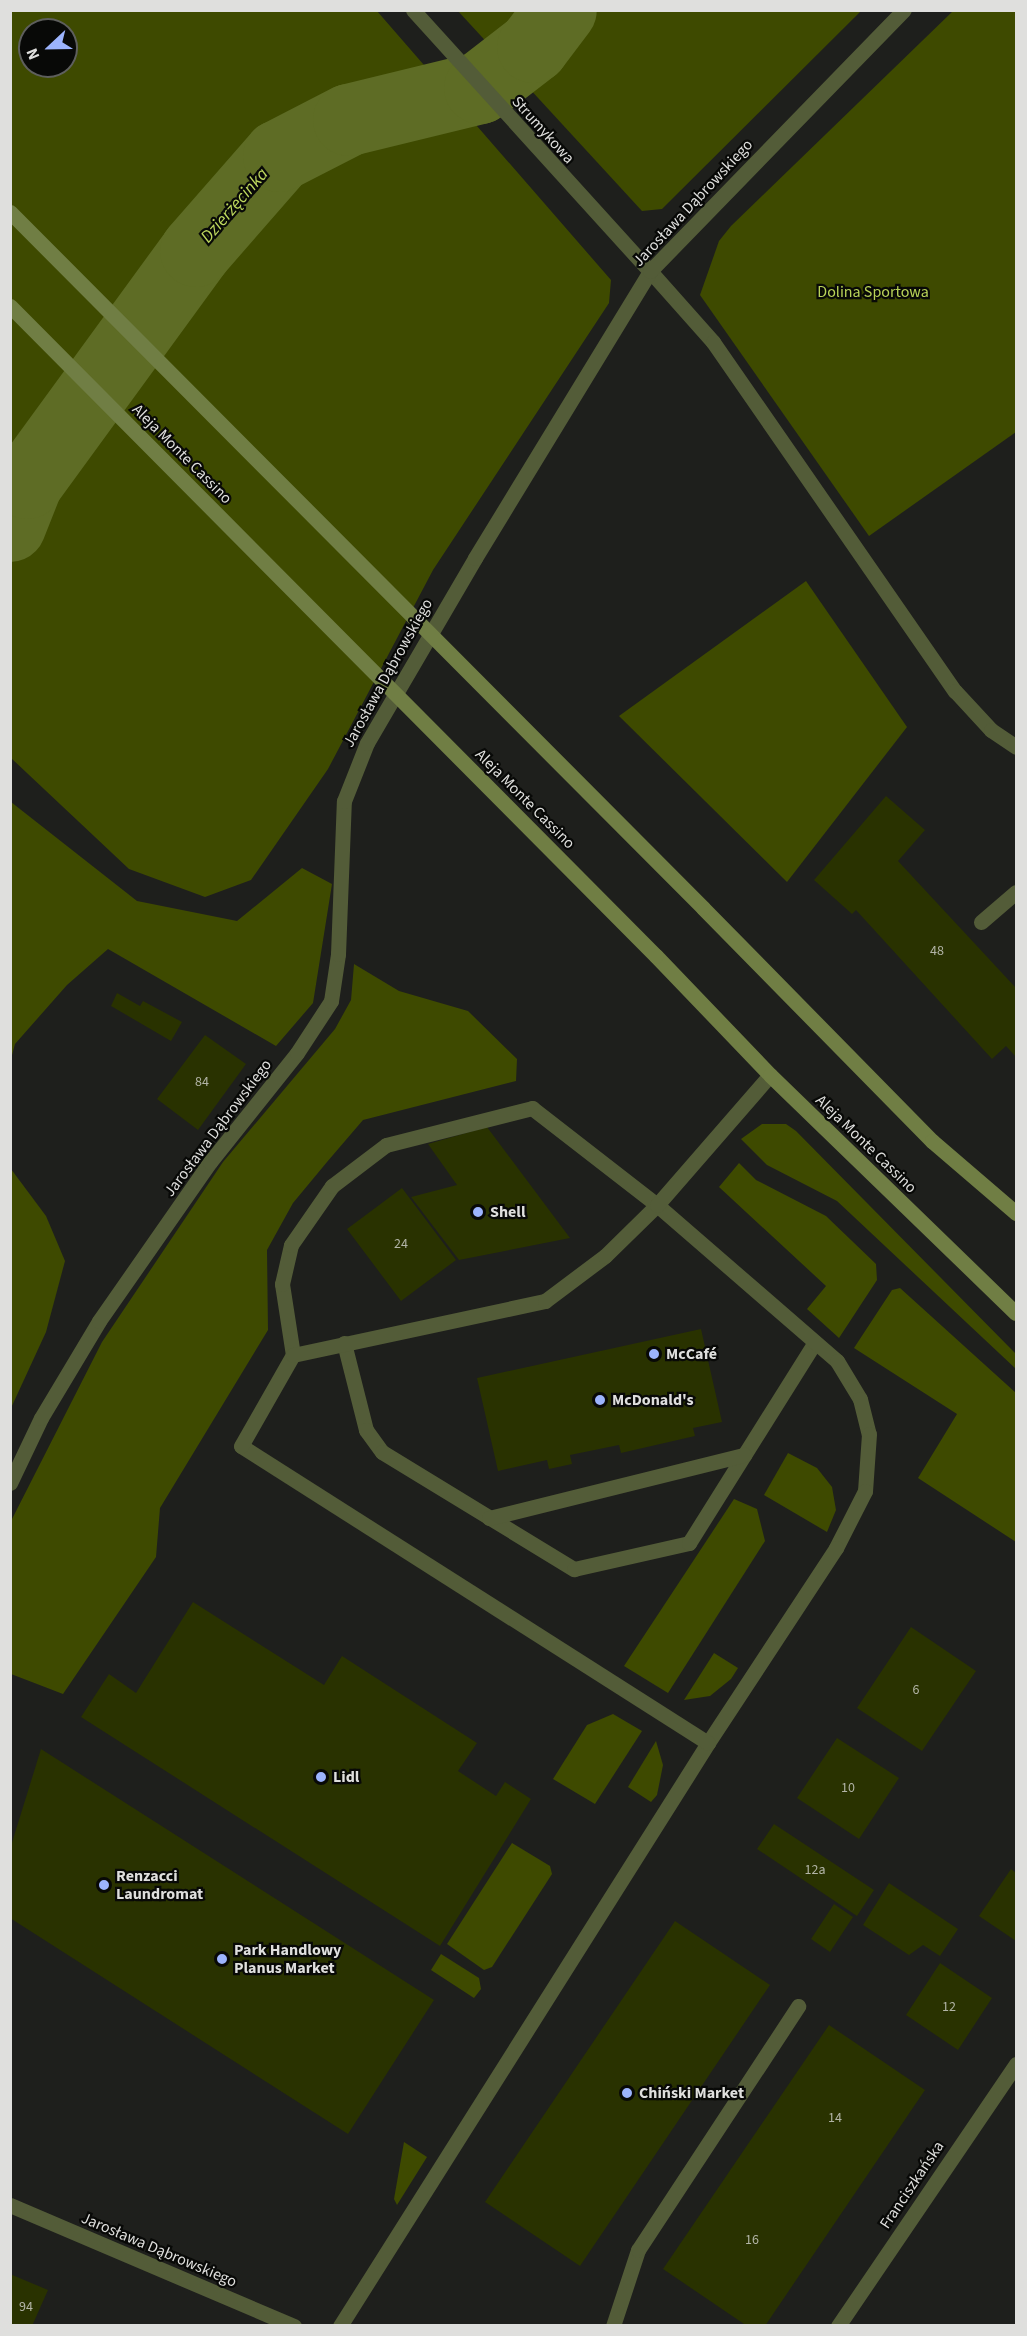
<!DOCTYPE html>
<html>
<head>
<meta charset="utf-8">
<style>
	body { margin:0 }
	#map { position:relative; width:1027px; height:2336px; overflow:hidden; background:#1e1f1c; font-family:"Source Sans 3",sans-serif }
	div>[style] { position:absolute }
	.green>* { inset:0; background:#3e4a00 }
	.river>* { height:72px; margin:-36px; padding:0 36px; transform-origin:36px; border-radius:36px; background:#5e6c25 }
	.building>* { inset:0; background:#293200 }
	.lane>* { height:15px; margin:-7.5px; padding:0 7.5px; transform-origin:7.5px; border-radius:7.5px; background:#535c38 }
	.street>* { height:15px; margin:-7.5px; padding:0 7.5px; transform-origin:7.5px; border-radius:7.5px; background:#535c38 }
	.secondary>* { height:15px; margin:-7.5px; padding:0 7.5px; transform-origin:7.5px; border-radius:7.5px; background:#707e44 }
	.secondary-bridge>* { height:15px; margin:-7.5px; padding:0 7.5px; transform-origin:7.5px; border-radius:7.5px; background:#707e44 }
	.dots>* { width:16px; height:16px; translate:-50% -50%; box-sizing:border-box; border:3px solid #080907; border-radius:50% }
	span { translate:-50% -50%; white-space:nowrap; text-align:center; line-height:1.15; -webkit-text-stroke:4.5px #080907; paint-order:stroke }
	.number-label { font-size:14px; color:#b2b4a6 }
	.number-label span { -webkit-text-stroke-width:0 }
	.street-label { font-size:16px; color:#dfdfdd }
	.park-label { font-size:16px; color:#b9d358 }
	.poi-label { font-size:16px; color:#dfdfdd; font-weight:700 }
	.left { translate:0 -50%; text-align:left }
	.water-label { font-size:18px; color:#bed85e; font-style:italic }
	.frame { position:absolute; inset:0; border:12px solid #dfdfdd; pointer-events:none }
	.north { position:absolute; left:18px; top:18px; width:60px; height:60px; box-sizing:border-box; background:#080907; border:2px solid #5e5f5d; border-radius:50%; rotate:248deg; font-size:16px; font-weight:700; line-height:24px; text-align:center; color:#dfdfdd }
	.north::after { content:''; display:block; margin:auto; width:21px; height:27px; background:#9cb4fd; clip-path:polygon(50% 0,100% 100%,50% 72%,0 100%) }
</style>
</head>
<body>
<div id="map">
	<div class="green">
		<div style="clip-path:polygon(evenodd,10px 11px,377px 11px,611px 280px,609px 303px,433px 570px,328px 769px,251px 880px,205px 897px,129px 869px,11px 758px,10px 11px,30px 30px,66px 30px,66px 66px,30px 66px,30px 30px)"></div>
		<div style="clip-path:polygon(458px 11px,861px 11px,662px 209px,642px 211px)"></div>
		<div style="clip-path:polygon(953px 11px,1016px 11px,1016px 432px,869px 536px,700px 295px,719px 241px,731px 226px)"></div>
		<div style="clip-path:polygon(806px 581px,907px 727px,787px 882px,619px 716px)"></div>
		<div style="clip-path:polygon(11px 802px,137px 901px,237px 921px,302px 868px,332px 884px,313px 1003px,276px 1046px,108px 949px,67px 985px,15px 1044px,11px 1059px)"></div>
		<div style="clip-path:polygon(354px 964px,399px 991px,468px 1011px,517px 1059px,516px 1081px,363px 1120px,327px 1162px,293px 1203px,267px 1250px,268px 1330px,160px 1508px,156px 1557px,63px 1694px,11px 1674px,11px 1521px,102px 1342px,223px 1162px,335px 1029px,351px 1000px)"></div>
		<div style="clip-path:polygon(762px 1124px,786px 1124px,796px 1131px,1016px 1354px,1016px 1369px,837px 1201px,767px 1165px,741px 1139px)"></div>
		<div style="clip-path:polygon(739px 1163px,756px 1180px,826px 1216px,876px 1264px,877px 1280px,839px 1338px,807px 1309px,826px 1286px,719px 1187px)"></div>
		<div style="clip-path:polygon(11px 1169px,46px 1216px,65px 1261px,46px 1332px,11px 1408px)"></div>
		<div style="clip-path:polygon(900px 1288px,1016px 1393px,1016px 1542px,918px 1478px,957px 1414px,854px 1348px,892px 1290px)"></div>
		<div style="clip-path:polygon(788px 1453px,817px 1468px,832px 1487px,836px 1510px,827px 1532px,764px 1495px)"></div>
		<div style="clip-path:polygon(734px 1499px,757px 1509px,765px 1541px,668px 1693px,624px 1666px)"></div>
		<div style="clip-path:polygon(714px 1653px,738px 1668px,731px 1679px,710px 1696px,684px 1700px)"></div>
		<div style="clip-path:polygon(613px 1714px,642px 1731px,595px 1804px,553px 1779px,587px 1725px)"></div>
		<div style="clip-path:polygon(656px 1741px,663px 1765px,657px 1795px,651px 1802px,628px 1787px)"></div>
		<div style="clip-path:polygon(512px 1843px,550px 1866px,552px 1874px,492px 1967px,484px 1970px,447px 1944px)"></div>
		<div style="clip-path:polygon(441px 1954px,479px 1978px,481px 1989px,474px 1998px,431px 1970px)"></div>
		<div style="clip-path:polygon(404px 2142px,427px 2157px,397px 2205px,394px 2199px)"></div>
	</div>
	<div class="river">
		<div style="left:10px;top:526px;width:46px;rotate:-68.4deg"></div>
		<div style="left:27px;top:483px;width:287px;rotate:-53.9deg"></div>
		<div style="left:196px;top:251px;width:126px;rotate:-48.9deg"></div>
		<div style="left:279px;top:156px;width:79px;rotate:-27.2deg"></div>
		<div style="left:349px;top:120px;width:135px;rotate:-13.7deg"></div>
		<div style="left:480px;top:88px;width:67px;rotate:-37.7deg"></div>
		<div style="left:533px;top:47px;width:46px;rotate:-52.9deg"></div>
	</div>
	<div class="building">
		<div style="clip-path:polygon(886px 796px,925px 830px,898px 861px,1016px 988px,1016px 1057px,1006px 1046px,992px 1059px,856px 910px,852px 914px,814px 880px)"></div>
		<div style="clip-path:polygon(117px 993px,140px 1006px,143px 1001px,182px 1022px,171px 1041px,111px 1006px)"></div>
		<div style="clip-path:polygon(205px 1035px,246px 1064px,198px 1130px,157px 1099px)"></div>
		<div style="clip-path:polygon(487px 1127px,570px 1238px,459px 1260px,411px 1197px,457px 1185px,428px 1144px)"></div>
		<div style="clip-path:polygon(402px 1188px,456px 1260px,401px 1301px,347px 1229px)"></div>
		<div style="clip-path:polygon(701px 1329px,722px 1422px,693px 1428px,695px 1436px,621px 1453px,619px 1445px,570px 1455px,572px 1464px,549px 1469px,547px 1460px,498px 1471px,477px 1378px)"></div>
		<div style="clip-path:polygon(193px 1602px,324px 1685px,342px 1656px,477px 1743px,458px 1771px,496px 1796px,505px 1782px,531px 1799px,440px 1946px,81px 1717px,109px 1674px,136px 1693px)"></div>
		<div style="clip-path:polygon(911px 1627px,976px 1671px,922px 1751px,857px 1708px)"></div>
		<div style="clip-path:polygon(837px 1738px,899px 1778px,859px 1839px,797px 1798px)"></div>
		<div style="clip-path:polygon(41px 1749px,434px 2000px,348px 2134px,10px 1918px,10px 1849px)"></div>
		<div style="clip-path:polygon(774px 1824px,874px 1890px,857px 1916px,757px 1849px)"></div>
		<div style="clip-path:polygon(1011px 1869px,1016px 1873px,1016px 1941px,979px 1916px)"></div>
		<div style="clip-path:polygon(889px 1883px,958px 1929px,940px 1956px,923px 1945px,909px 1955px,863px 1925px)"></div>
		<div style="clip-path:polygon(834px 1904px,853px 1917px,830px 1952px,811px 1939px)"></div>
		<div style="clip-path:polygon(675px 1921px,770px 1985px,580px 2266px,485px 2202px)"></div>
		<div style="clip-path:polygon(940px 1963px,992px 1998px,958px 2050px,906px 2015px)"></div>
		<div style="clip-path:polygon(829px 2025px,925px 2090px,765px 2326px,747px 2326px,663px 2269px)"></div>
		<div style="clip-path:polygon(10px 2274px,48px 2290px,32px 2326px,10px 2326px)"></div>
	</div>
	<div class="lane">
		<div style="left:650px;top:271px;width:95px;rotate:48.4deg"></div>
		<div style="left:713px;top:342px;width:425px;rotate:55.3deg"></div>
		<div style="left:955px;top:691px;width:53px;rotate:47.3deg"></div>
		<div style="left:991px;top:730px;width:30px;rotate:34deg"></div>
		<div style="left:981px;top:922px;width:46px;rotate:-40.6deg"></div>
		<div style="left:344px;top:1343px;width:90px;rotate:75.8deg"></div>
		<div style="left:366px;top:1430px;width:27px;rotate:54deg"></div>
		<div style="left:382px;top:1452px;width:225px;rotate:31.4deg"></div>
		<div style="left:574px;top:1569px;width:118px;rotate:-12.7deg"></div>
		<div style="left:689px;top:1543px;width:237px;rotate:-57.9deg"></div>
		<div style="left:293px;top:1355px;width:72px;rotate:-98.8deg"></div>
		<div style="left:282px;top:1284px;width:40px;rotate:-77deg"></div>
		<div style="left:291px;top:1245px;width:72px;rotate:-55.2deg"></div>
		<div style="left:332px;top:1186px;width:68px;rotate:-37.2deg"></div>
		<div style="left:386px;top:1145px;width:151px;rotate:-14.2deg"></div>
		<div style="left:532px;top:1108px;width:158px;rotate:37.8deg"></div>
		<div style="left:657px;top:1205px;width:238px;rotate:40.9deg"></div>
		<div style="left:837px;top:1361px;width:44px;rotate:58.8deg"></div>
		<div style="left:860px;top:1399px;width:36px;rotate:76deg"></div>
		<div style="left:869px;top:1434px;width:57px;rotate:94deg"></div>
		<div style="left:865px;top:1491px;width:64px;rotate:117deg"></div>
		<div style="left:836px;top:1548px;width:233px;rotate:123.3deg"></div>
		<div style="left:489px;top:1518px;width:263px;rotate:-13.9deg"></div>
		<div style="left:340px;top:2326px;width:689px;rotate:-57.74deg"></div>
		<div style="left:708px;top:1743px;width:553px;rotate:-147.54deg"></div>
		<div style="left:241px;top:1446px;width:105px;rotate:-60.3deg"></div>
		<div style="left:293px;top:1355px;width:258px;rotate:-12.1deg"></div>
		<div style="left:545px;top:1301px;width:75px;rotate:-36.9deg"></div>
		<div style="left:605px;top:1256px;width:73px;rotate:-44.4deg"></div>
		<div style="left:657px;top:1205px;width:172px;rotate:-49deg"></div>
		<div style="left:613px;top:2326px;width:80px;rotate:-71.8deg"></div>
		<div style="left:638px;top:2250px;width:292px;rotate:-56.7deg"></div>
	</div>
	<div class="street">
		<div style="left:413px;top:10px;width:353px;rotate:47.8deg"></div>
		<div style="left:10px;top:1483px;width:72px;rotate:-64.5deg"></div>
		<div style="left:41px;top:1418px;width:113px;rotate:-59.1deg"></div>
		<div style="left:99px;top:1321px;width:194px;rotate:-55.1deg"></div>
		<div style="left:210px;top:1162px;width:139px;rotate:-51.4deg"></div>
		<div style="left:297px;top:1053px;width:62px;rotate:-56.8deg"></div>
		<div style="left:331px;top:1001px;width:48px;rotate:-81.5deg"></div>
		<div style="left:338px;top:954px;width:153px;rotate:-87.8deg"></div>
		<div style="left:344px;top:801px;width:62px;rotate:-68.4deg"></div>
		<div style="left:367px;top:743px;width:214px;rotate:-59.7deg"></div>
		<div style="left:475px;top:558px;width:336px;rotate:-58.6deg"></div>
		<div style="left:650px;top:271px;width:364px;rotate:-45.8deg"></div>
		<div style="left:10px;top:2205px;width:309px;rotate:23.1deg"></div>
		<div style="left:838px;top:2326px;width:317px;rotate:-55.8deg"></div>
	</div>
	<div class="secondary">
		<div style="left:703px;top:908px;width:327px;rotate:45.5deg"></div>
		<div style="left:932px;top:1141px;width:111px;rotate:40.6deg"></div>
		<div style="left:656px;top:956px;width:165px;rotate:46.2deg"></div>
		<div style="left:770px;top:1075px;width:342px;rotate:44.1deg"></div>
	</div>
	<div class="secondary-bridge">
		<div style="left:10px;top:212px;width:982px;rotate:45.12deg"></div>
		<div style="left:10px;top:306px;width:916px;rotate:45.18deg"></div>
	</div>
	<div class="dots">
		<div style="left:478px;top:1212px;background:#9cb4fd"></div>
		<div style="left:654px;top:1354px;background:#9cb4fd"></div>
		<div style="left:600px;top:1400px;background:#9cb4fd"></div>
		<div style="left:321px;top:1777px;background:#9cb4fd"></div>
		<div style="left:104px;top:1885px;background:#9cb4fd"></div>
		<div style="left:222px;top:1959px;background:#9cb4fd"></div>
		<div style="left:627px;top:2093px;background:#9cb4fd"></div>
	</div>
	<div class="number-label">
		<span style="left:937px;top:951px">48</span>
		<span style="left:202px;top:1082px">84</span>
		<span style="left:401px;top:1244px">24</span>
		<span style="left:916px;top:1690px">6</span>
		<span style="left:848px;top:1788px">10</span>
		<span style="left:815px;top:1870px">12a</span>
		<span style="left:949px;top:2007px">12</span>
		<span style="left:835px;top:2118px">14</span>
		<span style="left:752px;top:2240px">16</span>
		<span style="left:26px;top:2307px">94</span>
	</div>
	<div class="street-label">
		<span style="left:543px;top:130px;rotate:48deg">Strumykowa</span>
		<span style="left:693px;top:203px;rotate:-47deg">Jarosława Dąbrowskiego</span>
		<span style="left:182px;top:454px;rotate:45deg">Aleja Monte Cassino</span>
		<span style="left:388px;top:673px;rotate:-61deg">Jarosława Dąbrowskiego</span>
		<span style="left:525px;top:799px;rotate:45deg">Aleja Monte Cassino</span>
		<span style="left:218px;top:1128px;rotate:-53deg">Jarosława Dąbrowskiego</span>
		<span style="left:866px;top:1144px;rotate:44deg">Aleja Monte Cassino</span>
		<span style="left:912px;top:2185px;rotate:-56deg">Franciszkańska</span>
		<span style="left:159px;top:2250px;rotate:23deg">Jarosława Dąbrowskiego</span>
	</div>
	<div class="park-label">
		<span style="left:873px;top:292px">Dolina Sportowa</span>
	</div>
	<div class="poi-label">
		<span class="left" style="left:490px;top:1212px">Shell</span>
		<span class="left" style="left:666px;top:1354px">McCafé</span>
		<span class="left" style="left:612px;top:1400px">McDonald's</span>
		<span class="left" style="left:333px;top:1777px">Lidl</span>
		<span class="left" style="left:116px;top:1885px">Renzacci<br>Laundromat</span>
		<span class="left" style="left:234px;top:1959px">Park Handlowy<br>Planus Market</span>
		<span class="left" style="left:639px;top:2093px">Chiński Market</span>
	</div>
	<div class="water-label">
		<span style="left:235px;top:206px;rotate:-49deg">Dzierżęcinka</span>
	</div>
	<div class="frame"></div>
	<div class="north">N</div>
</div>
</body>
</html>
